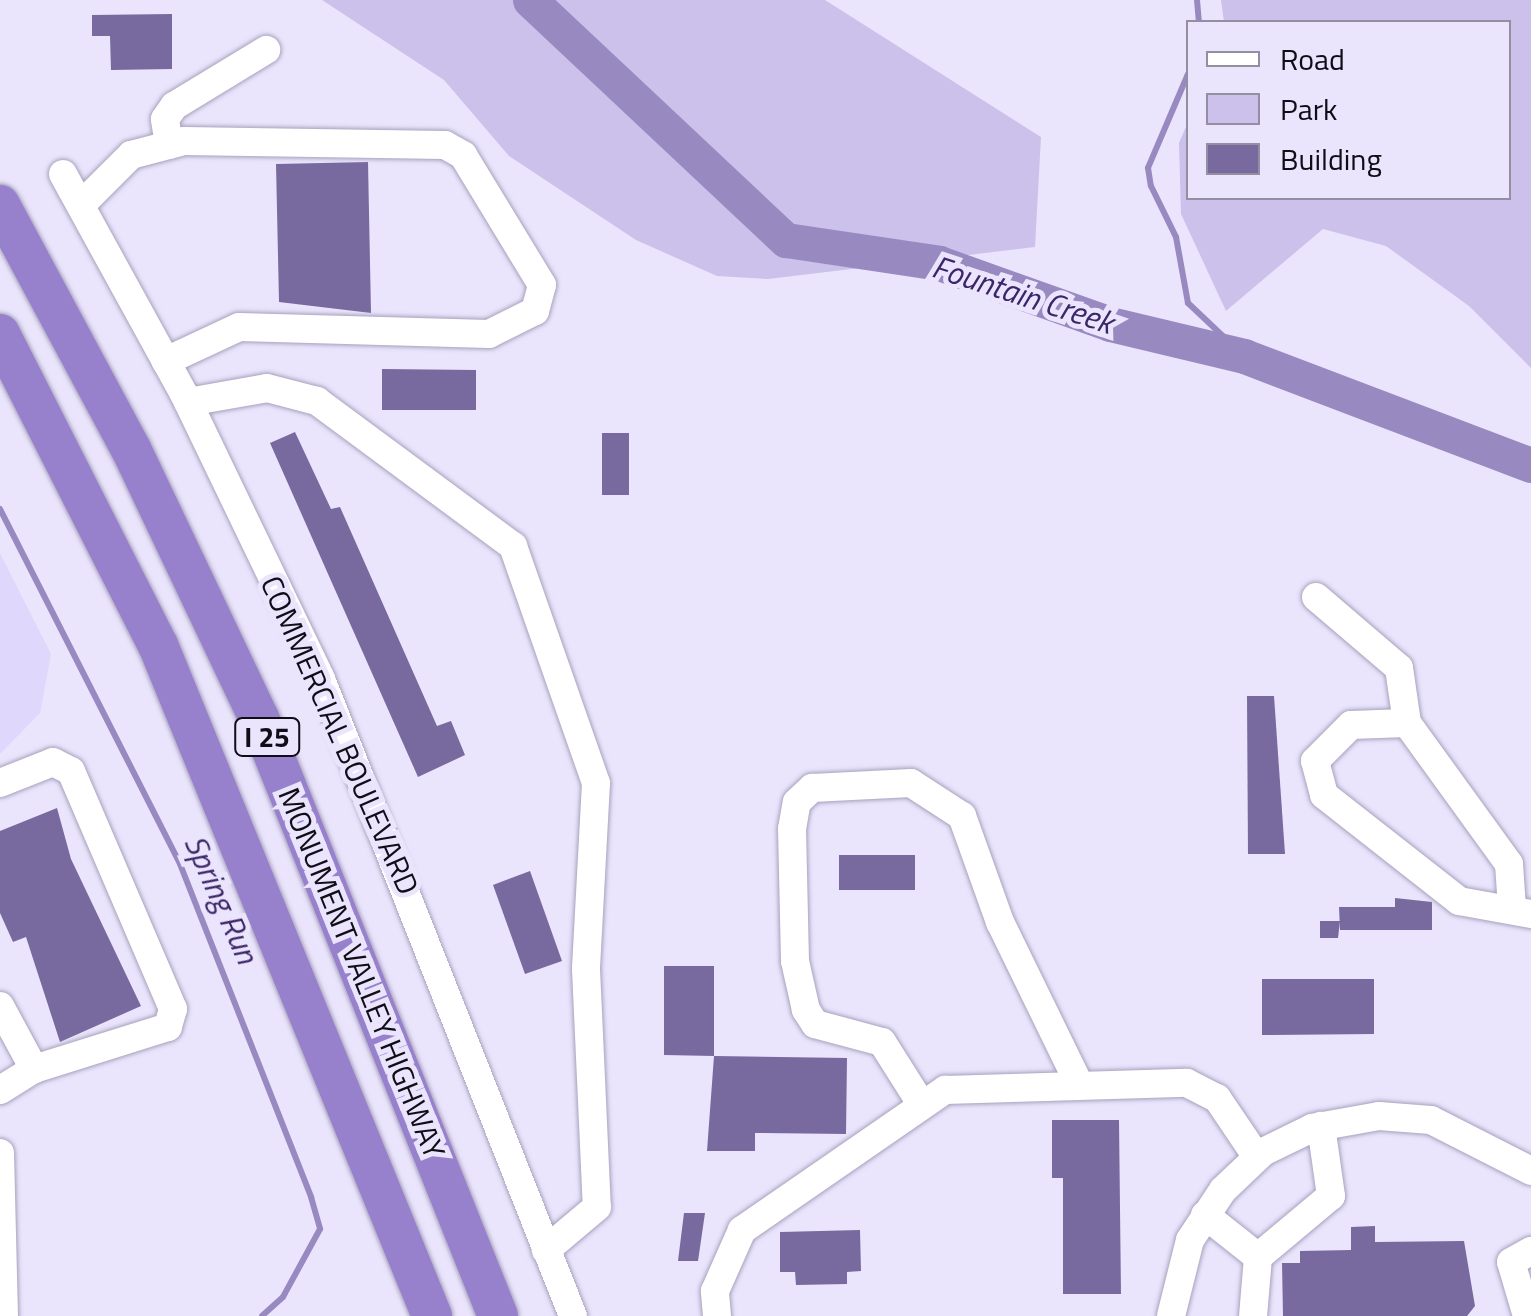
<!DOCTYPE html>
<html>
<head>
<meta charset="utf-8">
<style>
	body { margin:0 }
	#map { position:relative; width:1531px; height:1316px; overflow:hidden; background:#eae5fd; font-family:"Titillium Web",sans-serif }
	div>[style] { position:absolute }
	.built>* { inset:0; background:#e0d7fc }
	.green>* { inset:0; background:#cbc1ea }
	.stream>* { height:6px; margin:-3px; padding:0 3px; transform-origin:3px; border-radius:3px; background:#988ac0 }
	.river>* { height:35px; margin:-17.5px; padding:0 17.5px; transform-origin:17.5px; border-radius:17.5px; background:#988ac0 }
	.building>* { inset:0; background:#786a9e }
	.roads { filter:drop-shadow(0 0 2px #a8a1bd) drop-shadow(0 0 2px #a8a1bd) }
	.minor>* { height:28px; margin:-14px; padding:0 14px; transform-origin:14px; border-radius:14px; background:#fff }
	.highway>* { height:40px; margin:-20px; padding:0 20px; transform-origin:20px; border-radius:20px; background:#9781cd }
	span { translate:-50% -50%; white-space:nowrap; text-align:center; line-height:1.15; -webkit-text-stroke:10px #eae5fd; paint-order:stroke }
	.shield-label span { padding:2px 8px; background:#eae5fd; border:2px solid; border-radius:8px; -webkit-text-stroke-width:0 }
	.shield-label { font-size:28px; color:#100d17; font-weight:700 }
	.street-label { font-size:30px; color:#100d17 }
	.water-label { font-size:32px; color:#3d2668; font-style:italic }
	.legend { position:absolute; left:1186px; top:20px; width:325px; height:180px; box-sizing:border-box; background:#eae5fd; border:2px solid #938fa1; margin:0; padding:12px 18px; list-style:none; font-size:30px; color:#100d17 }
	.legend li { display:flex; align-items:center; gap:20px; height:50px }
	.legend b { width:50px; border:2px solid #938fa1 }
</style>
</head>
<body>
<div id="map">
	<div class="built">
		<div style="clip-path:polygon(0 553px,51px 654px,40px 713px,0 754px)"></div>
	</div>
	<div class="green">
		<div style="clip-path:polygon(322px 0,825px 0,1041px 137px,1035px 247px,768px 279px,717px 276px,636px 240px,509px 156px,444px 80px)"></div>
		<div style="clip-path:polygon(1221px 0,1531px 0,1531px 368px,1469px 306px,1386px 246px,1323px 229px,1226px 311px,1181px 214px,1179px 143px,1188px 122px,1188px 198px,1508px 198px,1508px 22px,1224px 22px)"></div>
	</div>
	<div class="stream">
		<div style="left:1197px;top:0;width:22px;rotate:85deg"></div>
		<div style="left:1188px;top:74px;width:102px;rotate:113.1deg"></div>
		<div style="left:1148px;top:168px;width:18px;rotate:81deg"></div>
		<div style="left:1151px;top:186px;width:57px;rotate:63.9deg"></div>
		<div style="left:1176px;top:237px;width:67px;rotate:79.7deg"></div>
		<div style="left:1188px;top:303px;width:77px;rotate:43.4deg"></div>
		<div style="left:0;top:509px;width:398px;rotate:63.1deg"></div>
		<div style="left:180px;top:864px;width:358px;rotate:68.5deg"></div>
		<div style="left:311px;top:1197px;width:33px;rotate:74deg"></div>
		<div style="left:320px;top:1229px;width:77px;rotate:118.6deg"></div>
		<div style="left:283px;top:1297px;width:28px;rotate:138deg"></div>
	</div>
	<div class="river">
		<div style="left:530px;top:0;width:351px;rotate:43.2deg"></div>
		<div style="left:786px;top:240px;width:155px;rotate:8.5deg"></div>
		<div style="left:939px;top:263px;width:182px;rotate:19.6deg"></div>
		<div style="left:1110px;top:324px;width:138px;rotate:13.4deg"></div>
		<div style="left:1244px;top:356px;width:307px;rotate:20.8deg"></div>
	</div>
	<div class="building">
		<div style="clip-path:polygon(172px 14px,172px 69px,111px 70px,110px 36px,92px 36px,92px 15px)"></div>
		<div style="clip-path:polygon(368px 162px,371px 313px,279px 302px,276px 164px)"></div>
		<div style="clip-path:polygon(382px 369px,476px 370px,476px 410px,382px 410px)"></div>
		<div style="clip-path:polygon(295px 432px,331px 509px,340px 507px,437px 726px,451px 721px,465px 755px,418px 777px,270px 443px)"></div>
		<div style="clip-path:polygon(602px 433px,629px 433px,629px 495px,602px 495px)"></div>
		<div style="clip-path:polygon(1247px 696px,1274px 696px,1285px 854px,1248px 854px)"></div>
		<div style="clip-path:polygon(57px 808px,71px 859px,141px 1006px,60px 1042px,26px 937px,13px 942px,0 913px,0 831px)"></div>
		<div style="clip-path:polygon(839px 855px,915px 855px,915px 890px,839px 890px)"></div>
		<div style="clip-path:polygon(530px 871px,562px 961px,525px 974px,493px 885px)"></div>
		<div style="clip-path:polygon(1395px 898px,1432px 902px,1432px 930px,1340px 930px,1339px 907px,1395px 907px)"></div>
		<div style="clip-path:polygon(1320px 921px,1340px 921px,1338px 938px,1320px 938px)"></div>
		<div style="clip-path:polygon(664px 966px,714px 966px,714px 1056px,664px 1055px)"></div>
		<div style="clip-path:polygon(1262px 979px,1374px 979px,1374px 1034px,1262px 1035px)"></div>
		<div style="clip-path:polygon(714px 1056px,847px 1058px,846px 1134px,755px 1133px,755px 1151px,707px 1151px)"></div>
		<div style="clip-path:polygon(1052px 1120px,1119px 1120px,1121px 1294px,1063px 1294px,1063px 1178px,1052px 1178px)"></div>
		<div style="clip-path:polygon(684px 1213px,705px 1213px,698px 1261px,678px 1261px)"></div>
		<div style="clip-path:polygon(1375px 1226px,1375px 1242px,1464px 1241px,1475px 1306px,1467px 1316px,1283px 1316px,1282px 1263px,1300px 1263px,1300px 1251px,1351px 1250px,1351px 1227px)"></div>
		<div style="clip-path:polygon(860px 1230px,861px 1271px,847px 1272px,847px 1284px,796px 1285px,795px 1272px,780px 1272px,780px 1232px)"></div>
	</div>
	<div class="roads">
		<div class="minor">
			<div style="left:169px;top:145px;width:26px;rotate:-99deg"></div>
			<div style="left:165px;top:119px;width:16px;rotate:-55deg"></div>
			<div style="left:174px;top:106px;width:108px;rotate:-31.3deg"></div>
			<div style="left:63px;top:174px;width:253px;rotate:61.2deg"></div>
			<div style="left:185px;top:396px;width:314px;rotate:64.3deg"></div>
			<div style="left:321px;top:679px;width:685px;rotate:68.42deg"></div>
			<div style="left:81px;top:205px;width:71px;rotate:-45deg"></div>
			<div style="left:131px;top:155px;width:55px;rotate:-14.8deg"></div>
			<div style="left:184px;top:141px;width:261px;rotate:0.9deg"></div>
			<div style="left:445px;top:145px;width:21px;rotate:29deg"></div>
			<div style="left:463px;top:155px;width:152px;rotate:58.7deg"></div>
			<div style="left:542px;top:285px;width:27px;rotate:105deg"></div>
			<div style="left:535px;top:311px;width:51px;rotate:153.4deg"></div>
			<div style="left:489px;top:334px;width:250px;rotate:-178.4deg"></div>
			<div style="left:239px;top:327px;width:81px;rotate:155deg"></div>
			<div style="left:188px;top:402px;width:80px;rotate:-10deg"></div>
			<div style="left:267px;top:388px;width:52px;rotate:14.6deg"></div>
			<div style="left:317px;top:401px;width:244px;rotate:36.5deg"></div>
			<div style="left:513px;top:546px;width:251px;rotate:70.7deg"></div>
			<div style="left:596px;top:783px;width:186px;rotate:93.1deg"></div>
			<div style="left:586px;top:969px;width:238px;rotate:87.4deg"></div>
			<div style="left:597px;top:1207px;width:67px;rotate:139.9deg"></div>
			<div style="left:1316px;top:597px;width:109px;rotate:40.5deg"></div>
			<div style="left:1399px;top:668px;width:56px;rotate:81.7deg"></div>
			<div style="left:0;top:783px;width:57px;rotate:-21.6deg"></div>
			<div style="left:53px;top:762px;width:20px;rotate:27deg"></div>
			<div style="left:71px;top:771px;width:259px;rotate:66.8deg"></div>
			<div style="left:173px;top:1009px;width:19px;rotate:106deg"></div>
			<div style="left:168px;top:1027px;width:140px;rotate:162.6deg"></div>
			<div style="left:34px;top:1069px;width:40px;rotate:148deg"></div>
			<div style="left:1512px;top:908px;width:44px;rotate:-93.9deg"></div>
			<div style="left:1509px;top:864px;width:174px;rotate:-125.9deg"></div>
			<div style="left:1407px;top:723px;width:56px;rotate:178deg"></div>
			<div style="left:1351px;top:725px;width:51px;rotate:135deg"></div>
			<div style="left:1315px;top:761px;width:35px;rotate:75deg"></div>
			<div style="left:1324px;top:795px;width:172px;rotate:38.1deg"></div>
			<div style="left:1459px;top:901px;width:73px;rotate:10.2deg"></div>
			<div style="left:0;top:1006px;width:72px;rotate:61.6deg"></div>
			<div style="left:920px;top:1102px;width:71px;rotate:-122.3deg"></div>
			<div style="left:882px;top:1042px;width:69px;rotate:-165deg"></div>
			<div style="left:815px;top:1024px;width:17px;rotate:-123deg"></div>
			<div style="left:806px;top:1010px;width:50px;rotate:-102.7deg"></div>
			<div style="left:795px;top:961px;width:132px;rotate:-91.3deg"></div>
			<div style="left:792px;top:829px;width:27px;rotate:-80deg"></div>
			<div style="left:797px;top:802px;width:21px;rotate:-43deg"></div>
			<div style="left:812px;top:788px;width:99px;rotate:-2.9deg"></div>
			<div style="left:911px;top:783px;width:61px;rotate:32.9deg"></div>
			<div style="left:962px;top:816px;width:113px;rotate:70.3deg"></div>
			<div style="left:1000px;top:922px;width:180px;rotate:64deg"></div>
			<div style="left:0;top:1153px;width:163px;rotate:88.6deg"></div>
			<div style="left:1205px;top:1215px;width:68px;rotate:38.4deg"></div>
			<div style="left:1258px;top:1257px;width:59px;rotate:94.8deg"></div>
			<div style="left:1258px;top:1257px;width:95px;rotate:-39.9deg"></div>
			<div style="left:1331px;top:1196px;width:71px;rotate:-98.1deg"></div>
			<div style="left:717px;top:1316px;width:25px;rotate:-95deg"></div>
			<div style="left:715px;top:1291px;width:67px;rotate:-66.1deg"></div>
			<div style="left:742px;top:1230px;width:247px;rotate:-34.6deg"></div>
			<div style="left:945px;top:1090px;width:242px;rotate:-1.7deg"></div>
			<div style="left:1187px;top:1083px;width:34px;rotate:27deg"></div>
			<div style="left:1217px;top:1098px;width:71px;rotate:55.9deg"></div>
			<div style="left:1171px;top:1316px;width:78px;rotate:-76deg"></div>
			<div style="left:1190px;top:1240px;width:60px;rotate:-56.6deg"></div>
			<div style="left:1223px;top:1190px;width:55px;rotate:-43.5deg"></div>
			<div style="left:1263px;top:1152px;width:55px;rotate:-26.1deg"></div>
			<div style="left:1312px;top:1128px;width:68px;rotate:-10.2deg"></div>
			<div style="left:1379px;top:1116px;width:52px;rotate:4.4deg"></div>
			<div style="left:1431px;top:1120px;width:112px;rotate:27deg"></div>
			<div style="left:1527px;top:1316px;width:56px;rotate:-106.5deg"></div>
			<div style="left:1511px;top:1262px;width:23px;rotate:-29deg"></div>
		</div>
		<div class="highway">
			<div style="left:0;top:205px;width:277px;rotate:61.8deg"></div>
			<div style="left:131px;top:449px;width:298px;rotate:64.6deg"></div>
			<div style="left:259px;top:718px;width:644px;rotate:68.22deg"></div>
			<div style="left:0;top:334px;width:349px;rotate:63.1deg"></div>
			<div style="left:158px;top:645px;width:725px;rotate:67.79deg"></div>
		</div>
	</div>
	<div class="shield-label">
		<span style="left:267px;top:737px">I 25</span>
	</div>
	<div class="street-label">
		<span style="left:340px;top:735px;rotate:66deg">COMMERCIAL BOULEVARD</span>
		<span style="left:362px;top:973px;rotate:68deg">MONUMENT VALLEY HIGHWAY</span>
	</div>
	<div class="water-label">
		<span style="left:1023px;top:294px;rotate:18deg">Fountain Creek</span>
		<span style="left:222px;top:899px;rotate:66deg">Spring Run</span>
	</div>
	<ul class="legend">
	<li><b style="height:12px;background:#fff"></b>Road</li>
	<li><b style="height:28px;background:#cbc1ea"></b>Park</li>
	<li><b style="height:28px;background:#786a9e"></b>Building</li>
	</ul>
</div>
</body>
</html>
